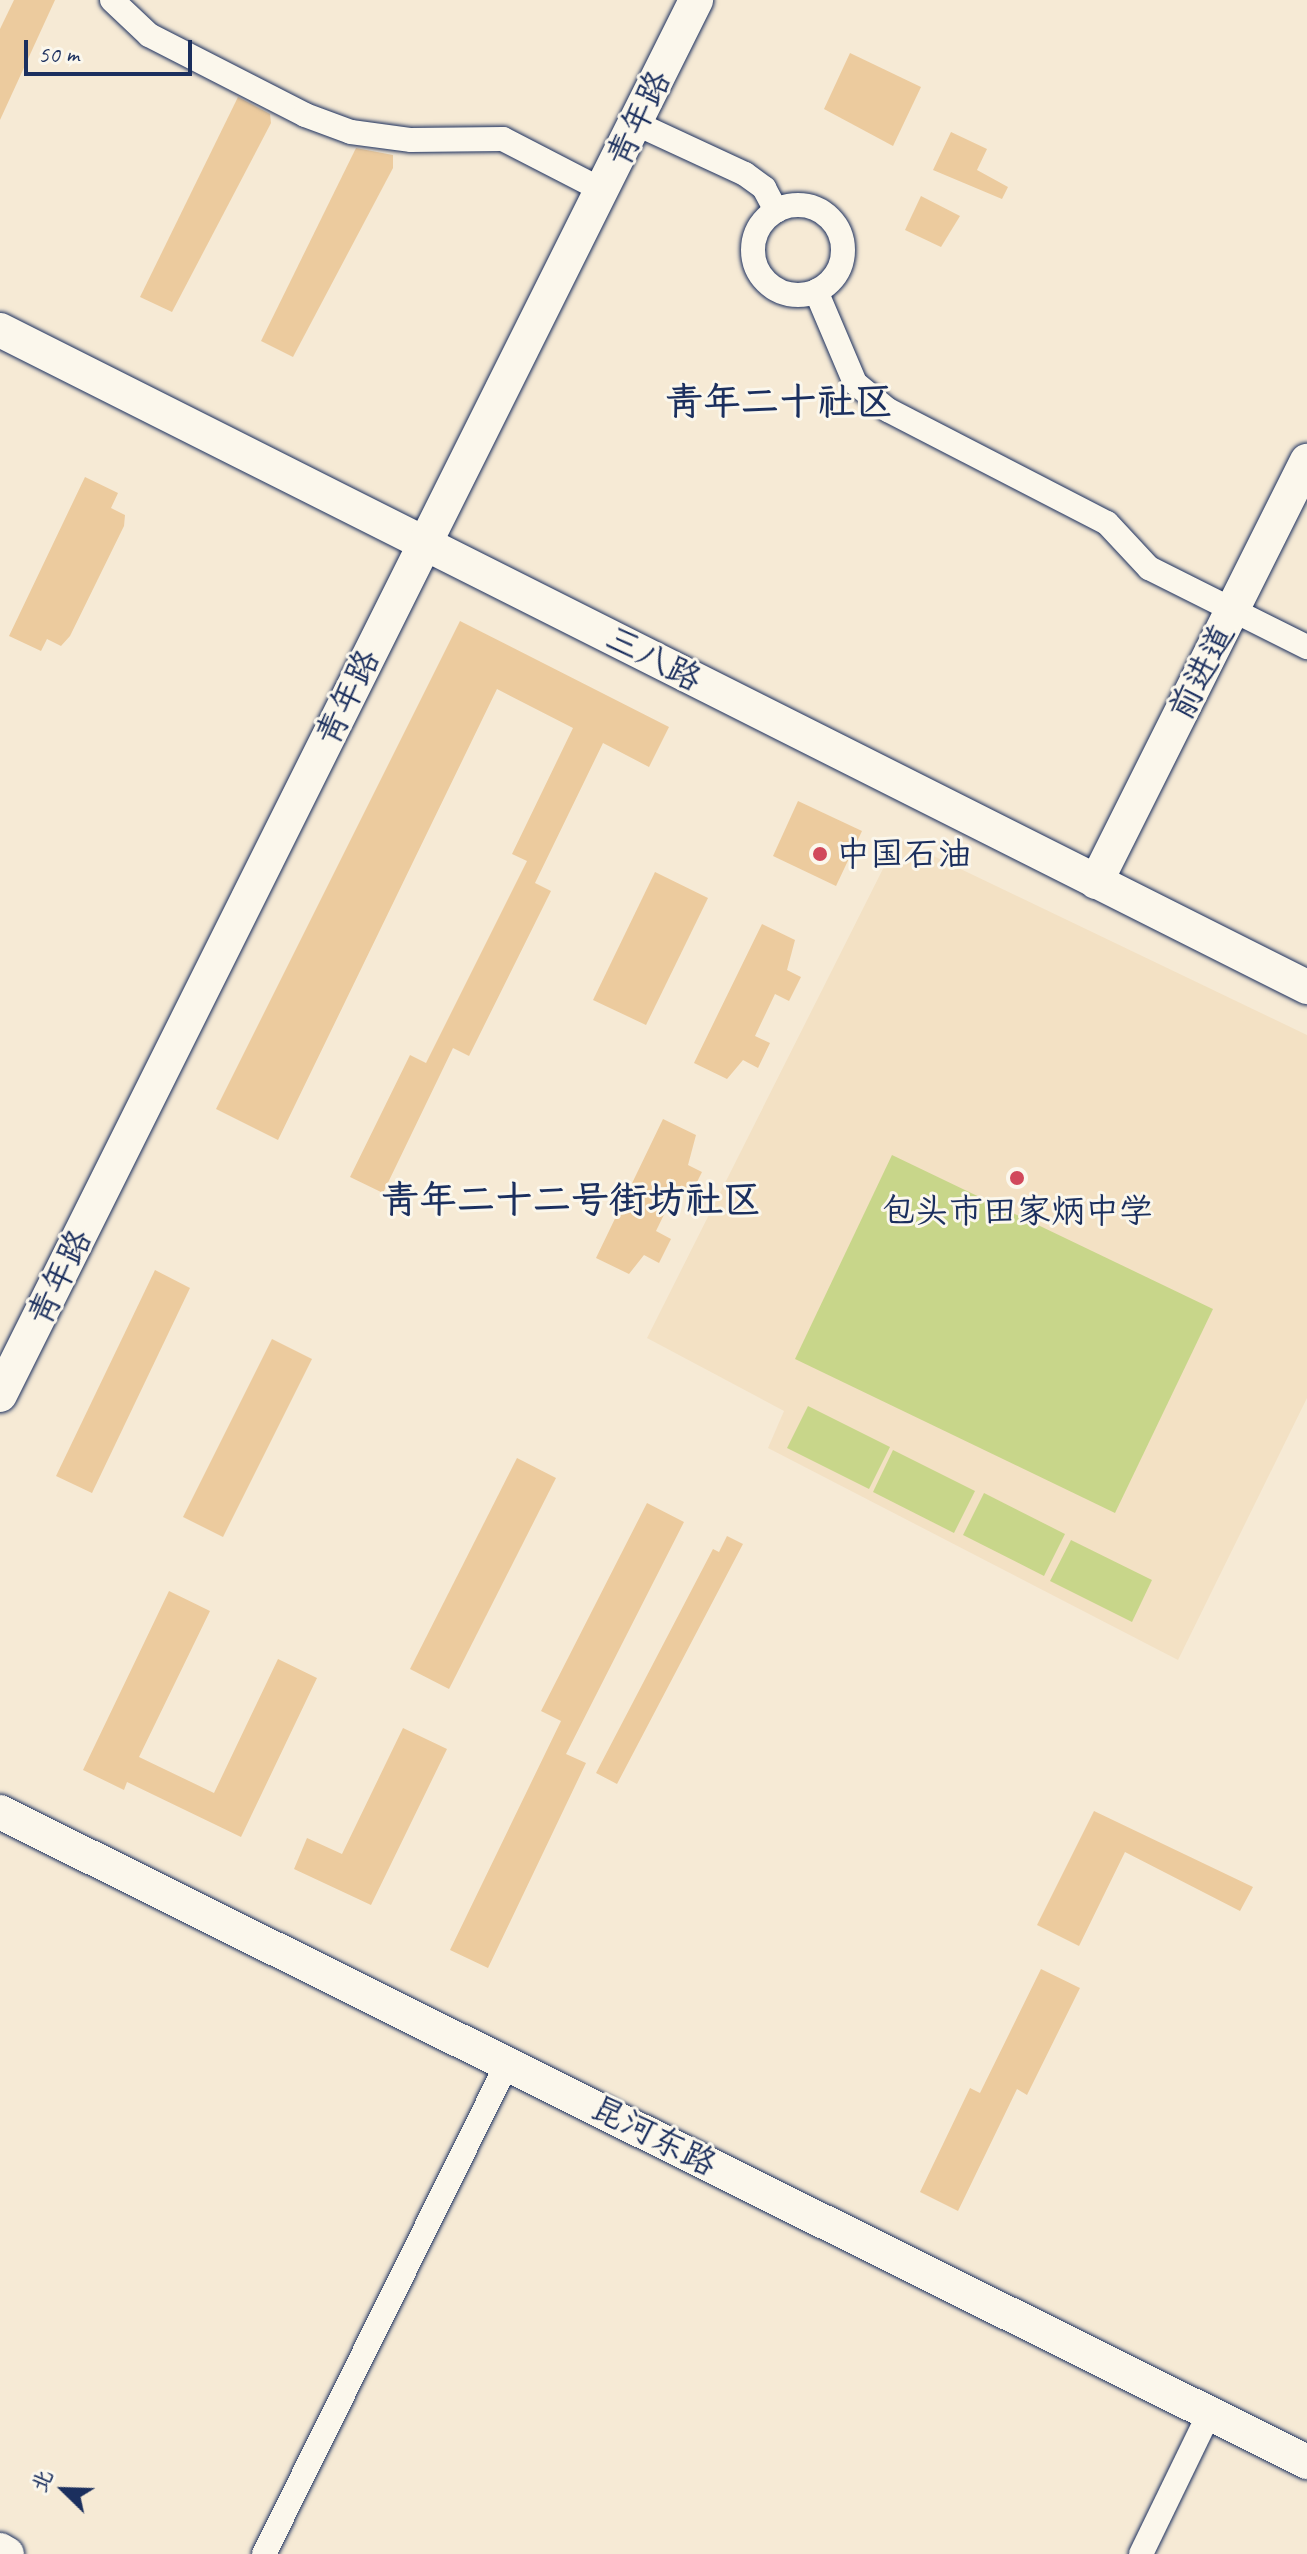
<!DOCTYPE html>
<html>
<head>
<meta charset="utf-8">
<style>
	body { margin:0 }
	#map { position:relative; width:1307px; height:2554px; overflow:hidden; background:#f6ead5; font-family:Caveat,"LXGW WenKai TC",sans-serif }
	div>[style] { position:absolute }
	.built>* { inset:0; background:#f3e1c4 }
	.green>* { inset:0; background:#c8d68a }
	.building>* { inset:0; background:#eccb9e }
	.roads { filter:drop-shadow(0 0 2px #1b2f5e) drop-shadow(0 0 2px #1b2f5e) }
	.street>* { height:24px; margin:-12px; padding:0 12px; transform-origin:12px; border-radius:12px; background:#fbf7ec }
	.street>.ring { margin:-12px; padding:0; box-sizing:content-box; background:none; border:24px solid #fbf7ec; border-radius:50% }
	.secondary>* { height:34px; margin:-17px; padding:0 17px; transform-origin:17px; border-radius:17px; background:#fbf7ec }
	.dots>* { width:22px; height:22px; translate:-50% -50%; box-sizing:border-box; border:4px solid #fbf7ec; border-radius:50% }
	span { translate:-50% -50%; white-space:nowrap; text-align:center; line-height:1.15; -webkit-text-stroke:6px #fbf7ec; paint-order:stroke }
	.street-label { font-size:34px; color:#1b2f5e }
	.poi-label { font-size:34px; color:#1b2f5e }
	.left { translate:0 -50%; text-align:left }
	.quarter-label { font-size:38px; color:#1b2f5e; font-weight:700 }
	.north { position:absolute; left:24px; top:2450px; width:80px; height:80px; -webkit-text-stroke:6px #fbf7ec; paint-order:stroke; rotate:293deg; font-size:22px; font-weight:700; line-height:32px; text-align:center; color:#1b2f5e }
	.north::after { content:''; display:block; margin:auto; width:28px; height:36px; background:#1b2f5e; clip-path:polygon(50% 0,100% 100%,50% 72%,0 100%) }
	.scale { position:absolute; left:24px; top:40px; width:168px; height:36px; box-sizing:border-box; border:4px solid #1b2f5e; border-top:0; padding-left:10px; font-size:24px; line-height:28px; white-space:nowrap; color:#1b2f5e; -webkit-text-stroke:6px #fbf7ec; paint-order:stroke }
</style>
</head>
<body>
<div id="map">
	<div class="built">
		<div style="clip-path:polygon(898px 839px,1307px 1035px,1307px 1398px,1178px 1660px,768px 1448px,784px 1411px,647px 1338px)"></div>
	</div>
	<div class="green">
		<div style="clip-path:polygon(892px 1155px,1213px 1309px,1115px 1513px,795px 1359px)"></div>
		<div style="clip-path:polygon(808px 1406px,890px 1447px,869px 1489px,787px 1448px)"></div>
		<div style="clip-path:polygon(893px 1450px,975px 1491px,954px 1533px,873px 1492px)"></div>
		<div style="clip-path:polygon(984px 1493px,1065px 1534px,1044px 1576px,963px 1535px)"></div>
		<div style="clip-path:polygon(1071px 1540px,1152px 1580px,1132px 1622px,1050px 1581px)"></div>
	</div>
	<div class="building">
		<div style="clip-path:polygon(14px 0,55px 0,0 120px,0 29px)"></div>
		<div style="clip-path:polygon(850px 53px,921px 87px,893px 146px,824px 109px)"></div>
		<div style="clip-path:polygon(238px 97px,270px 114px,271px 123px,172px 312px,140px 297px)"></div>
		<div style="clip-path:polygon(951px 132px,987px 149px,977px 170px,1008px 187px,1002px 199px,933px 170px)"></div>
		<div style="clip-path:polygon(356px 148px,393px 155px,393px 168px,293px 357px,261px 341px)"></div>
		<div style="clip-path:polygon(921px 196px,960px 216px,941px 247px,905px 230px)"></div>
		<div style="clip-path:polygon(85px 477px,118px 493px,111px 508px,125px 515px,124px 526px,70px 636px,61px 646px,47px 639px,41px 651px,9px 636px)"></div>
		<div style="clip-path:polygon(460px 621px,669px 727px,649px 767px,603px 743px,535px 883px,551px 891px,469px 1056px,453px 1048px,383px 1193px,350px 1177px,410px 1055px,426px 1063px,527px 861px,512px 854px,573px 728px,497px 689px,278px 1140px,216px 1109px)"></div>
		<div style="clip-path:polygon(798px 801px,862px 831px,836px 886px,773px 856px)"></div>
		<div style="clip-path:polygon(655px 872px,708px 898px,646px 1025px,593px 1000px)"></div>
		<div style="clip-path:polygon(762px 924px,795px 940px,787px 970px,801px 977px,789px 1001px,775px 994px,755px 1036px,770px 1043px,758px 1068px,743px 1060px,727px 1079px,694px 1063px)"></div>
		<div style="clip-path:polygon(663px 1119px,696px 1135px,688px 1165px,702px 1172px,690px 1196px,676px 1190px,656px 1231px,671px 1239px,659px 1263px,644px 1255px,629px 1274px,596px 1258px)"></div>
		<div style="clip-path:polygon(155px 1270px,190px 1288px,92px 1493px,56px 1476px)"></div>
		<div style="clip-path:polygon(272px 1339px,312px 1359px,223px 1537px,183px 1517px)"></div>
		<div style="clip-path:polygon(517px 1458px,556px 1478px,449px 1689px,410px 1669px)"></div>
		<div style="clip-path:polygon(647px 1503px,684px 1522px,566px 1754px,586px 1763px,488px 1968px,450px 1950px,561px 1721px,541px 1711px)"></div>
		<div style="clip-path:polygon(727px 1536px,743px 1544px,617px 1784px,596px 1773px,713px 1549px,719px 1552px)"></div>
		<div style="clip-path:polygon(169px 1591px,210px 1611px,139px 1757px,214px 1793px,278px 1659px,317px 1678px,241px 1837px,127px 1782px,124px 1790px,83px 1770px)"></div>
		<div style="clip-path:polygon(403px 1728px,447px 1749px,371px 1905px,294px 1869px,307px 1838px,342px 1854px)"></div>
		<div style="clip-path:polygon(1094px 1811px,1253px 1887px,1240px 1911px,1125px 1852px,1079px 1946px,1037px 1925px)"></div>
		<div style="clip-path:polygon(1041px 1969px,1080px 1988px,1027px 2095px,1017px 2089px,958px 2211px,920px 2192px,970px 2088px,980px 2093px)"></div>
	</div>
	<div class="roads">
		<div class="street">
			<div style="left:112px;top:0;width:51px;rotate:43.4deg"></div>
			<div style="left:149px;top:35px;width:175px;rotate:27.1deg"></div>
			<div style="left:305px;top:115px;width:49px;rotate:20.3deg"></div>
			<div style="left:351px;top:132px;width:61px;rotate:7.6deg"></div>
			<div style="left:411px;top:140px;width:92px;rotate:-0.6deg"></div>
			<div style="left:503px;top:139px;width:111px;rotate:27.3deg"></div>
			<div style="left:635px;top:123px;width:121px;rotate:24.9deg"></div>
			<div style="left:745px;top:174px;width:24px;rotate:36deg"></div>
			<div style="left:764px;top:188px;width:26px;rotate:62deg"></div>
			<div class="ring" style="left:753px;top:205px;width:66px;height:66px"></div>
			<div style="left:816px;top:291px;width:100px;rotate:67deg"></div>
			<div style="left:855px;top:383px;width:43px;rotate:39.3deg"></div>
			<div style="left:888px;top:410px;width:246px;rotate:27.3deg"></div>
			<div style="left:1107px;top:523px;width:62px;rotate:47deg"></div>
			<div style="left:1149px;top:568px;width:177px;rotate:26.6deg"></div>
			<div style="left:264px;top:2554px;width:549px;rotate:-63.62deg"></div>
			<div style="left:1141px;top:2554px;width:156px;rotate:-64.1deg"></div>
		</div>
		<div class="secondary">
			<div style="left:0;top:330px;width:1463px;rotate:26.69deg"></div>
			<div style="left:1096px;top:882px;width:471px;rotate:-63.4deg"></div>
			<div style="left:0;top:1395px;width:1559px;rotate:-63.48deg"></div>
			<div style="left:0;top:1812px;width:1460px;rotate:26.44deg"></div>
			<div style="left:0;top:2550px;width:8px;rotate:30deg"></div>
		</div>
	</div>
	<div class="dots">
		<div style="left:820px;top:854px;background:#d1495b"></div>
		<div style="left:1017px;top:1178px;background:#d1495b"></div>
	</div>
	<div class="street-label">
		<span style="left:638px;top:118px;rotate:-64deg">青年路</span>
		<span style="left:654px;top:658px;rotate:27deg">三八路</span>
		<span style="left:1201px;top:672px;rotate:-63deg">前进道</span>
		<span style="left:347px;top:697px;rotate:-64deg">青年路</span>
		<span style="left:59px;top:1277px;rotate:-64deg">青年路</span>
		<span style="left:654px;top:2135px;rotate:27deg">昆河东路</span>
	</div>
	<div class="poi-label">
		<span class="left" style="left:836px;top:854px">中国石油</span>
		<span style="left:1017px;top:1211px">包头市田家炳中学</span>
	</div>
	<div class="quarter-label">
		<span style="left:779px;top:402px">青年二十社区</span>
		<span style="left:571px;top:1200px">青年二十二号街坊社区</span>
	</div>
	<div class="north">北</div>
	<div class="scale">50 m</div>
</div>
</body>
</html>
